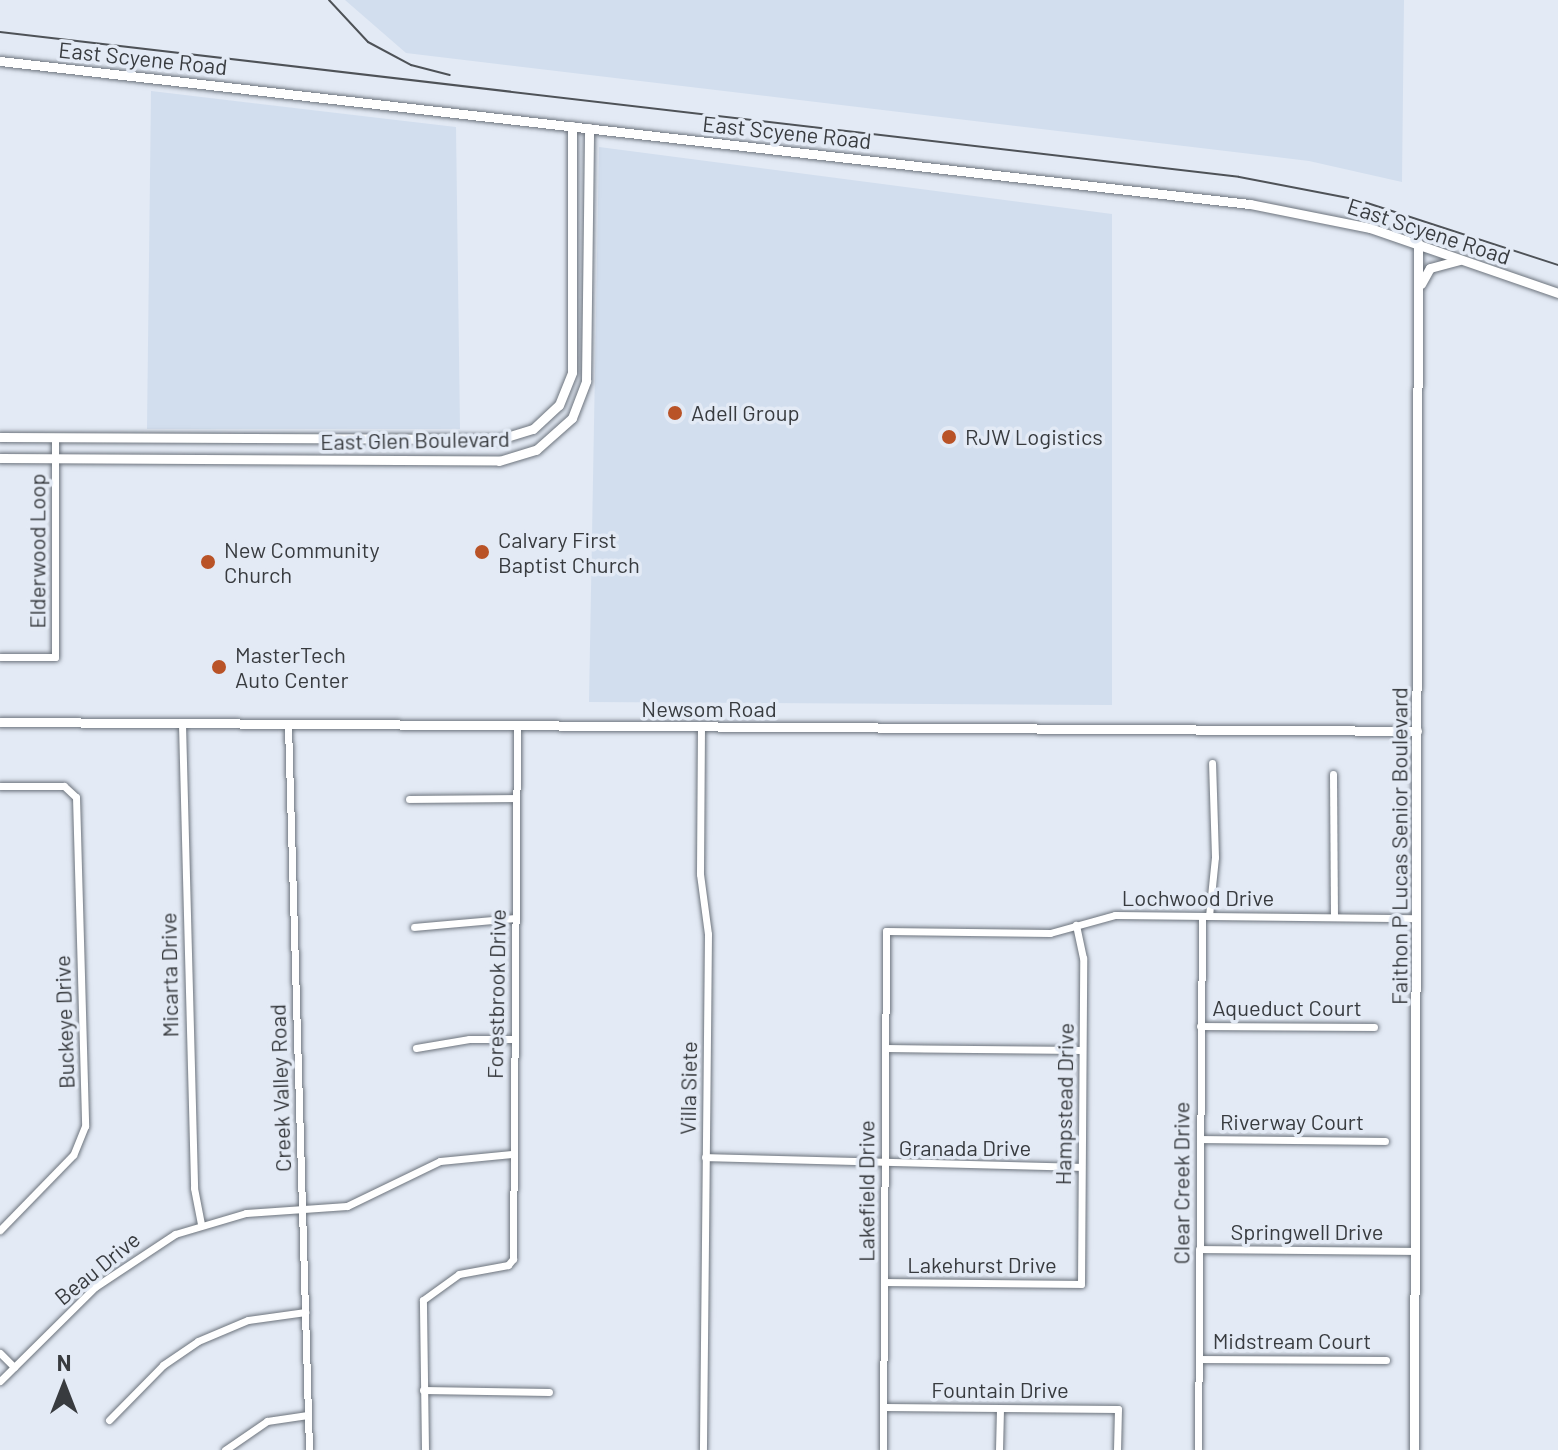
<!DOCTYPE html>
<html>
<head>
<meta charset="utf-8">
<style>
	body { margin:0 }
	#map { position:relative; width:1558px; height:1450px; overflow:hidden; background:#e3eaf5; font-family:Barlow,sans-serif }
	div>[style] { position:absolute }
	.built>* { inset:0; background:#d2deee }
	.roads { filter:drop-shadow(0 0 2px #6c737c) drop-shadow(0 0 2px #6c737c) }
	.minor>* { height:7px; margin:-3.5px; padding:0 3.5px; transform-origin:3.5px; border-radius:3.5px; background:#fff }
	.tertiary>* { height:9px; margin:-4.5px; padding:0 4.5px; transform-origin:4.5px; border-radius:4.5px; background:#fff }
	.rail>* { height:2px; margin:-1px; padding:0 1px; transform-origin:1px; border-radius:1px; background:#4e5257 }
	.dots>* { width:22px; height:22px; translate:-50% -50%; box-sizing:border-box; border:4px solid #e3eaf5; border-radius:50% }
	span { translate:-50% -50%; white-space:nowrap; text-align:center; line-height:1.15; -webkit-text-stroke:7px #e3eaf5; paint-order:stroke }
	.street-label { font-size:22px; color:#383b3f }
	.poi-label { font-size:22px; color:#383b3f }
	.left { translate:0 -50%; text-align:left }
	.north { position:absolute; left:24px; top:1346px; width:80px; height:80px; -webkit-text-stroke:6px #e3eaf5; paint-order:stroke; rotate:0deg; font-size:22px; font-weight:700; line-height:32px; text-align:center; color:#383b3f }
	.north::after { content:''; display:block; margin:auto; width:28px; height:36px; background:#383b3f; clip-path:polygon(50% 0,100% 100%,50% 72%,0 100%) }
</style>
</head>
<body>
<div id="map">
	<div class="built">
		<div style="clip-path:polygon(345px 0,1404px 0,1402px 182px,1309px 161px,406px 53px)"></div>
		<div style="clip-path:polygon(151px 91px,456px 127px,460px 429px,147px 429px)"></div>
		<div style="clip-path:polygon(599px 147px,1112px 214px,1112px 705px,589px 702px)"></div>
	</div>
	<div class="roads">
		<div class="minor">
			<div style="left:0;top:657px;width:55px"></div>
			<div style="left:55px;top:657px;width:219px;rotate:-90deg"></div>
			<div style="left:182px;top:724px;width:464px;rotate:88.5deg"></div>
			<div style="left:194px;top:1188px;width:38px;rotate:79deg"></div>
			<div style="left:288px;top:725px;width:725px;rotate:88.34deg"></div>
			<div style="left:701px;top:727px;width:147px;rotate:90.4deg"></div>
			<div style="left:700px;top:874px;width:61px;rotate:82.4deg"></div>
			<div style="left:708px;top:934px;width:516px;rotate:90.56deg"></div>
			<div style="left:1333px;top:774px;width:143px;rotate:89.6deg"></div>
			<div style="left:0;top:786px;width:64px"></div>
			<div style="left:64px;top:786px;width:16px;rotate:43deg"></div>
			<div style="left:76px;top:797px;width:329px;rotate:88.4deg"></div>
			<div style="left:85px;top:1126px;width:31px;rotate:112deg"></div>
			<div style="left:73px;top:1155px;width:105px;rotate:134.2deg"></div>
			<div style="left:409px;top:799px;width:107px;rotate:-0.5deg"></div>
			<div style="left:1209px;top:916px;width:59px;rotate:-84.2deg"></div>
			<div style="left:1215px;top:857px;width:94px;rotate:-91.8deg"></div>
			<div style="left:414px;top:927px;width:101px;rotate:-5.1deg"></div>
			<div style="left:1200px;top:1026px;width:174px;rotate:0.3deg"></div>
			<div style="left:416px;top:1048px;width:54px;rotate:-9.6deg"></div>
			<div style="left:469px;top:1039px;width:45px"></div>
			<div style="left:885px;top:1048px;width:197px;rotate:0.6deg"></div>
			<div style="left:1200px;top:1139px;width:185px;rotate:0.6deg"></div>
			<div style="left:705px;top:1157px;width:376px;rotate:1.5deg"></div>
			<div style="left:1199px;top:1249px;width:217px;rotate:0.5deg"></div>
			<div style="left:884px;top:1282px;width:197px;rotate:0.6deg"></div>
			<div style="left:1081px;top:1284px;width:326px;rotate:-89.6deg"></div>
			<div style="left:1083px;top:958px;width:34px;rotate:-102deg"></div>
			<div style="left:0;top:1353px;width:20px;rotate:45deg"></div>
			<div style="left:1199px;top:1359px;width:187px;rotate:0.3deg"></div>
			<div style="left:0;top:1381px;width:134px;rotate:-44.7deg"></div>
			<div style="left:95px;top:1287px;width:96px;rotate:-33.5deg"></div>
			<div style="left:175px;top:1234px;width:74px;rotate:-16.5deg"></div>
			<div style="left:246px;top:1213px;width:101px;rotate:-4deg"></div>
			<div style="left:347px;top:1206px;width:103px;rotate:-25.8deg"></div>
			<div style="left:440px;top:1161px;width:72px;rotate:-5.6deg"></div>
			<div style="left:423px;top:1390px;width:126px;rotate:0.9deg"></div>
			<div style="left:883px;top:1407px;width:235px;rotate:0.5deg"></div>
			<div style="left:1118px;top:1409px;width:41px;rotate:91.4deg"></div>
			<div style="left:109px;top:1420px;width:77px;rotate:-45.5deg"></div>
			<div style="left:163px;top:1365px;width:42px;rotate:-34.4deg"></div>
			<div style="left:198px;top:1341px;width:54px;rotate:-22.8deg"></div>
			<div style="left:248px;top:1320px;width:58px;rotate:-8deg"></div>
			<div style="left:225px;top:1450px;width:51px;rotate:-34.6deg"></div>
			<div style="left:267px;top:1421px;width:41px;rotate:-8.3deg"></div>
			<div style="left:425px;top:1450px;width:150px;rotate:-90.8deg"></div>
			<div style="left:423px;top:1300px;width:44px;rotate:-35.8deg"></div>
			<div style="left:459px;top:1274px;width:50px;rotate:-10.4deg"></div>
			<div style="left:508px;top:1265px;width:8px;rotate:-50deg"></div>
			<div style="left:513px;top:1259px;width:533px;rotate:-89.57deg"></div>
			<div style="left:883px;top:1450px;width:519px;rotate:-89.67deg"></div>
			<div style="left:886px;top:931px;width:164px;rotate:0.7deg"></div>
			<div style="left:1050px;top:933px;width:67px;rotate:-15.5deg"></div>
			<div style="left:1115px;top:915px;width:302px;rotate:0.6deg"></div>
			<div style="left:999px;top:1450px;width:42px;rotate:-88.6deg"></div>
			<div style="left:1198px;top:1450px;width:534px;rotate:-89.57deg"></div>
		</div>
		<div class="tertiary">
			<div style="left:0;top:61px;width:1258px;rotate:6.53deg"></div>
			<div style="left:1250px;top:204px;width:122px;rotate:11.3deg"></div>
			<div style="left:1370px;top:228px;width:199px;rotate:19.1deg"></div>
			<div style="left:1421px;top:284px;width:18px;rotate:-61deg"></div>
			<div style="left:1430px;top:268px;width:30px;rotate:-15deg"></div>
			<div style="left:0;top:437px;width:500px;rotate:0.23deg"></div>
			<div style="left:500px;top:439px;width:34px;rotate:-17deg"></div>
			<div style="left:533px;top:429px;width:35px;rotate:-43deg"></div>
			<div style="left:559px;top:405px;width:35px;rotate:-68deg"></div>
			<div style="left:572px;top:372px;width:246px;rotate:-90deg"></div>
			<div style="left:0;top:458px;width:499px;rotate:0.3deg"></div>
			<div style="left:499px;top:461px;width:39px;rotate:-17deg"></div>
			<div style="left:536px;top:450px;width:48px;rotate:-41.6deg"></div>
			<div style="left:572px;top:418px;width:40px;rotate:-69deg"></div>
			<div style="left:586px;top:381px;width:253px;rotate:-89.3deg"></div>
			<div style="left:0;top:722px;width:1417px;rotate:0.36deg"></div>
			<div style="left:1414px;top:1450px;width:1207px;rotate:-89.81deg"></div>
		</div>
	</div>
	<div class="rail">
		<div style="left:329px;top:0;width:57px;rotate:47.1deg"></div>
		<div style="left:368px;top:42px;width:49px;rotate:28.1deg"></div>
		<div style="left:411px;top:65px;width:40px;rotate:14.4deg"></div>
		<div style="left:0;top:32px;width:1247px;rotate:6.67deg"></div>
		<div style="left:1239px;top:177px;width:121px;rotate:10.9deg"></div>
		<div style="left:1358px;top:200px;width:210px;rotate:18deg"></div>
	</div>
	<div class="dots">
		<div style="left:675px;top:413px;background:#b95327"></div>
		<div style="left:949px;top:437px;background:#b95327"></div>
		<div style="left:482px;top:552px;background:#b95327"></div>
		<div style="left:208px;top:562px;background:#b95327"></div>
		<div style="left:219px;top:667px;background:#b95327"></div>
	</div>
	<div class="street-label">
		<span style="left:143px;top:58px;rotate:6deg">East Scyene Road</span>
		<span style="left:787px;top:132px;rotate:6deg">East Scyene Road</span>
		<span style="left:1429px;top:231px;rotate:18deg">East Scyene Road</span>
		<span style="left:415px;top:440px;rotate:-1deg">East Glen Boulevard</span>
		<span style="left:37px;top:551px;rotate:-90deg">Elderwood Loop</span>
		<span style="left:709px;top:709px">Newsom Road</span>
		<span style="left:1399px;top:846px;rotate:-90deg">Faithon P Lucas Senior Boulevard</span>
		<span style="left:1198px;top:898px">Lochwood Drive</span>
		<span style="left:169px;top:975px;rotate:-91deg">Micarta Drive</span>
		<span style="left:496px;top:994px;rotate:-89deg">Forestbrook Drive</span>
		<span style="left:1287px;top:1008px">Aqueduct Court</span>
		<span style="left:64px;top:1022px;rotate:-92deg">Buckeye Drive</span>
		<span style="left:280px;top:1088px;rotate:-92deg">Creek Valley Road</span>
		<span style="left:688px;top:1088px;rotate:-89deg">Villa Siete</span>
		<span style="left:1064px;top:1104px;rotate:-89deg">Hampstead Drive</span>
		<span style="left:1292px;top:1122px">Riverway Court</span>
		<span style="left:965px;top:1148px">Granada Drive</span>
		<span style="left:1181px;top:1183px;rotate:-90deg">Clear Creek Drive</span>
		<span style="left:866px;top:1191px;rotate:-90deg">Lakefield Drive</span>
		<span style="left:1307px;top:1232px">Springwell Drive</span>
		<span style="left:982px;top:1265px">Lakehurst Drive</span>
		<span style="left:97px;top:1268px;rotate:-39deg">Beau Drive</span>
		<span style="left:1292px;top:1341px">Midstream Court</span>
		<span style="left:1000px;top:1390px">Fountain Drive</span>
	</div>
	<div class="poi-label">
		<span class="left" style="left:691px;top:413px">Adell Group</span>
		<span class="left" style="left:965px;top:437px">RJW Logistics</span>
		<span class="left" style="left:498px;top:552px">Calvary First<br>Baptist Church</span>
		<span class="left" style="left:224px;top:562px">New Community<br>Church</span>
		<span class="left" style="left:235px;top:667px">MasterTech<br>Auto Center</span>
	</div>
	<div class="north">N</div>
</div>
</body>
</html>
